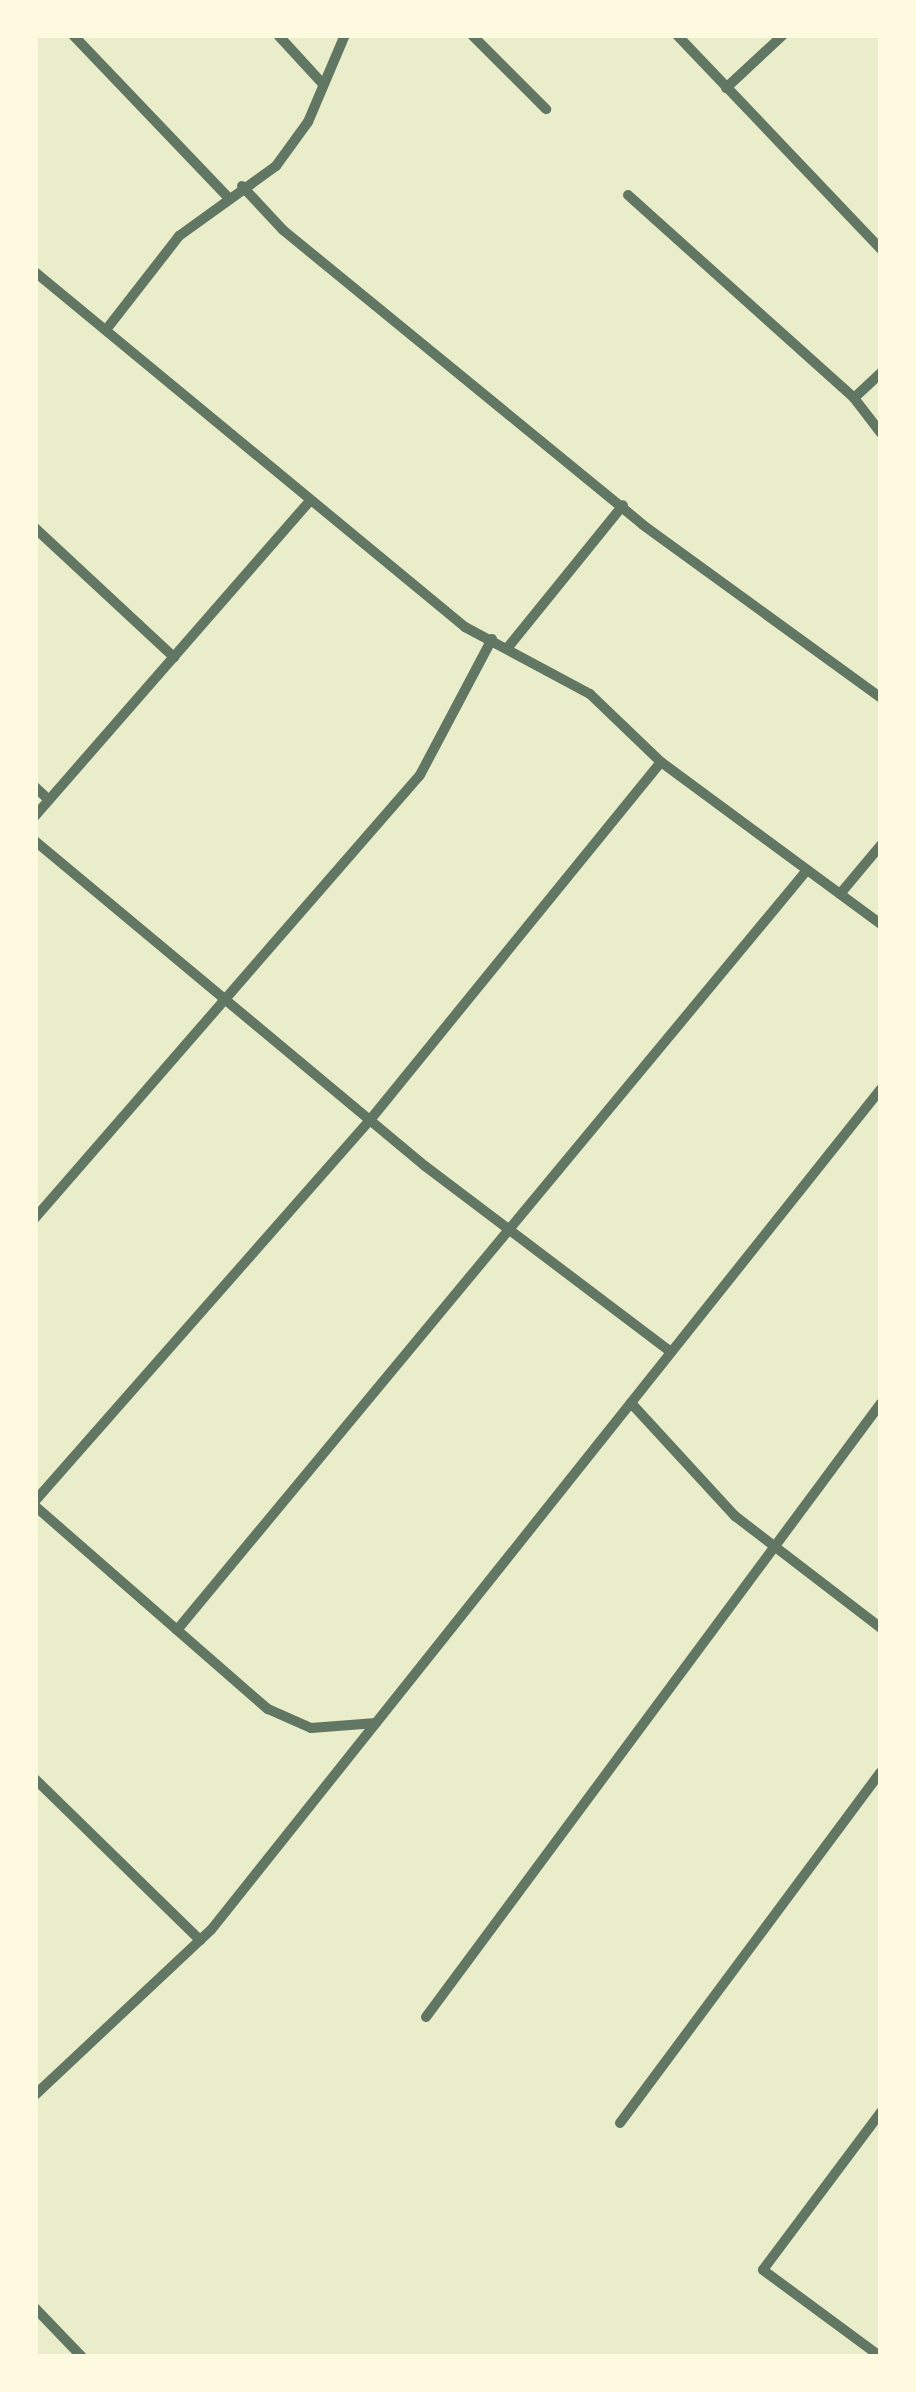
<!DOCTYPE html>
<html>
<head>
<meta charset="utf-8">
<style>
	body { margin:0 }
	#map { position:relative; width:916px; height:2392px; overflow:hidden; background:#e9edc9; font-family:"Times New Roman",serif }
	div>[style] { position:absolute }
	.minor>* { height:10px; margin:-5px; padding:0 5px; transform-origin:5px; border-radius:5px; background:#617663 }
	span { translate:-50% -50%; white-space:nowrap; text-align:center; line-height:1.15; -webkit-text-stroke:8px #fefae0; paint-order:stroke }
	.frame { position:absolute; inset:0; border:38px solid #fefae0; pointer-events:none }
</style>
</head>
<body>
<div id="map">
	<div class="minor">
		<div style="left:73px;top:35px;width:223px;rotate:46.3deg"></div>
		<div style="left:278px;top:35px;width:65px;rotate:47.5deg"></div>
		<div style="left:472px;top:35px;width:105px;rotate:45deg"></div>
		<div style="left:677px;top:35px;width:296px;rotate:46.4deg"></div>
		<div style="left:726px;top:88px;width:78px;rotate:-42.9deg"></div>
		<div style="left:242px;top:186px;width:60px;rotate:47deg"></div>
		<div style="left:283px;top:230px;width:465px;rotate:39.3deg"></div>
		<div style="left:643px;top:525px;width:294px;rotate:36deg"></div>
		<div style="left:628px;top:195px;width:304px;rotate:41.9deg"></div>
		<div style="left:854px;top:398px;width:44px;rotate:52.4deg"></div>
		<div style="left:35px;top:272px;width:558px;rotate:39.54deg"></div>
		<div style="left:465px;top:627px;width:142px;rotate:28.2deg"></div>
		<div style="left:590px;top:694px;width:98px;rotate:43.8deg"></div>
		<div style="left:661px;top:762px;width:273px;rotate:36.4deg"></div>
		<div style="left:109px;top:326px;width:114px;rotate:-52.1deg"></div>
		<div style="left:179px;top:236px;width:120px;rotate:-35.8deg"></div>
		<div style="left:276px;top:166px;width:54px;rotate:-54deg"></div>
		<div style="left:308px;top:122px;width:95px;rotate:-67deg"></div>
		<div style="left:854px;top:398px;width:37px;rotate:-43deg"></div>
		<div style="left:35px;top:528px;width:190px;rotate:42.9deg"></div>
		<div style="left:509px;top:646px;width:181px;rotate:-51deg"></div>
		<div style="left:35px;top:787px;width:19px;rotate:43deg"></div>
		<div style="left:35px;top:816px;width:415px;rotate:-48.9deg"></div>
		<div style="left:35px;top:841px;width:508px;rotate:39.81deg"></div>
		<div style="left:425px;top:1166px;width:308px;rotate:37.1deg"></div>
		<div style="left:840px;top:894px;width:64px;rotate:-50.1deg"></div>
		<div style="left:35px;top:1218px;width:587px;rotate:-49.01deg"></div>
		<div style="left:420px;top:775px;width:154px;rotate:-62.1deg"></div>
		<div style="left:631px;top:1403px;width:154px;rotate:47.4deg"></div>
		<div style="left:735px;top:1516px;width:184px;rotate:37.5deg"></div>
		<div style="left:35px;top:1501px;width:507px;rotate:-48.68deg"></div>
		<div style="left:370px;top:1120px;width:461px;rotate:-50.9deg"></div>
		<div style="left:35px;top:1506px;width:309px;rotate:41.1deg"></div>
		<div style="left:268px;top:1709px;width:47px;rotate:23.8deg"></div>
		<div style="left:311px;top:1728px;width:65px;rotate:-4.4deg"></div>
		<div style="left:177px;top:1630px;width:987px;rotate:-50.34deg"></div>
		<div style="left:35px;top:1779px;width:231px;rotate:44.3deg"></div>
		<div style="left:426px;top:2017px;width:764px;rotate:-53.46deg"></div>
		<div style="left:35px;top:2095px;width:241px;rotate:-43.2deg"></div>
		<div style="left:211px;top:1930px;width:1075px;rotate:-51.46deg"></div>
		<div style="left:881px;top:2112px;width:197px;rotate:126.8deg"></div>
		<div style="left:763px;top:2270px;width:147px;rotate:36.4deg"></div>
		<div style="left:620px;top:2123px;width:437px;rotate:-53.4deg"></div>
		<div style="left:35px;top:2308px;width:68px;rotate:46.2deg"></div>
	</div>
	<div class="frame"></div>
</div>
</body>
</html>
